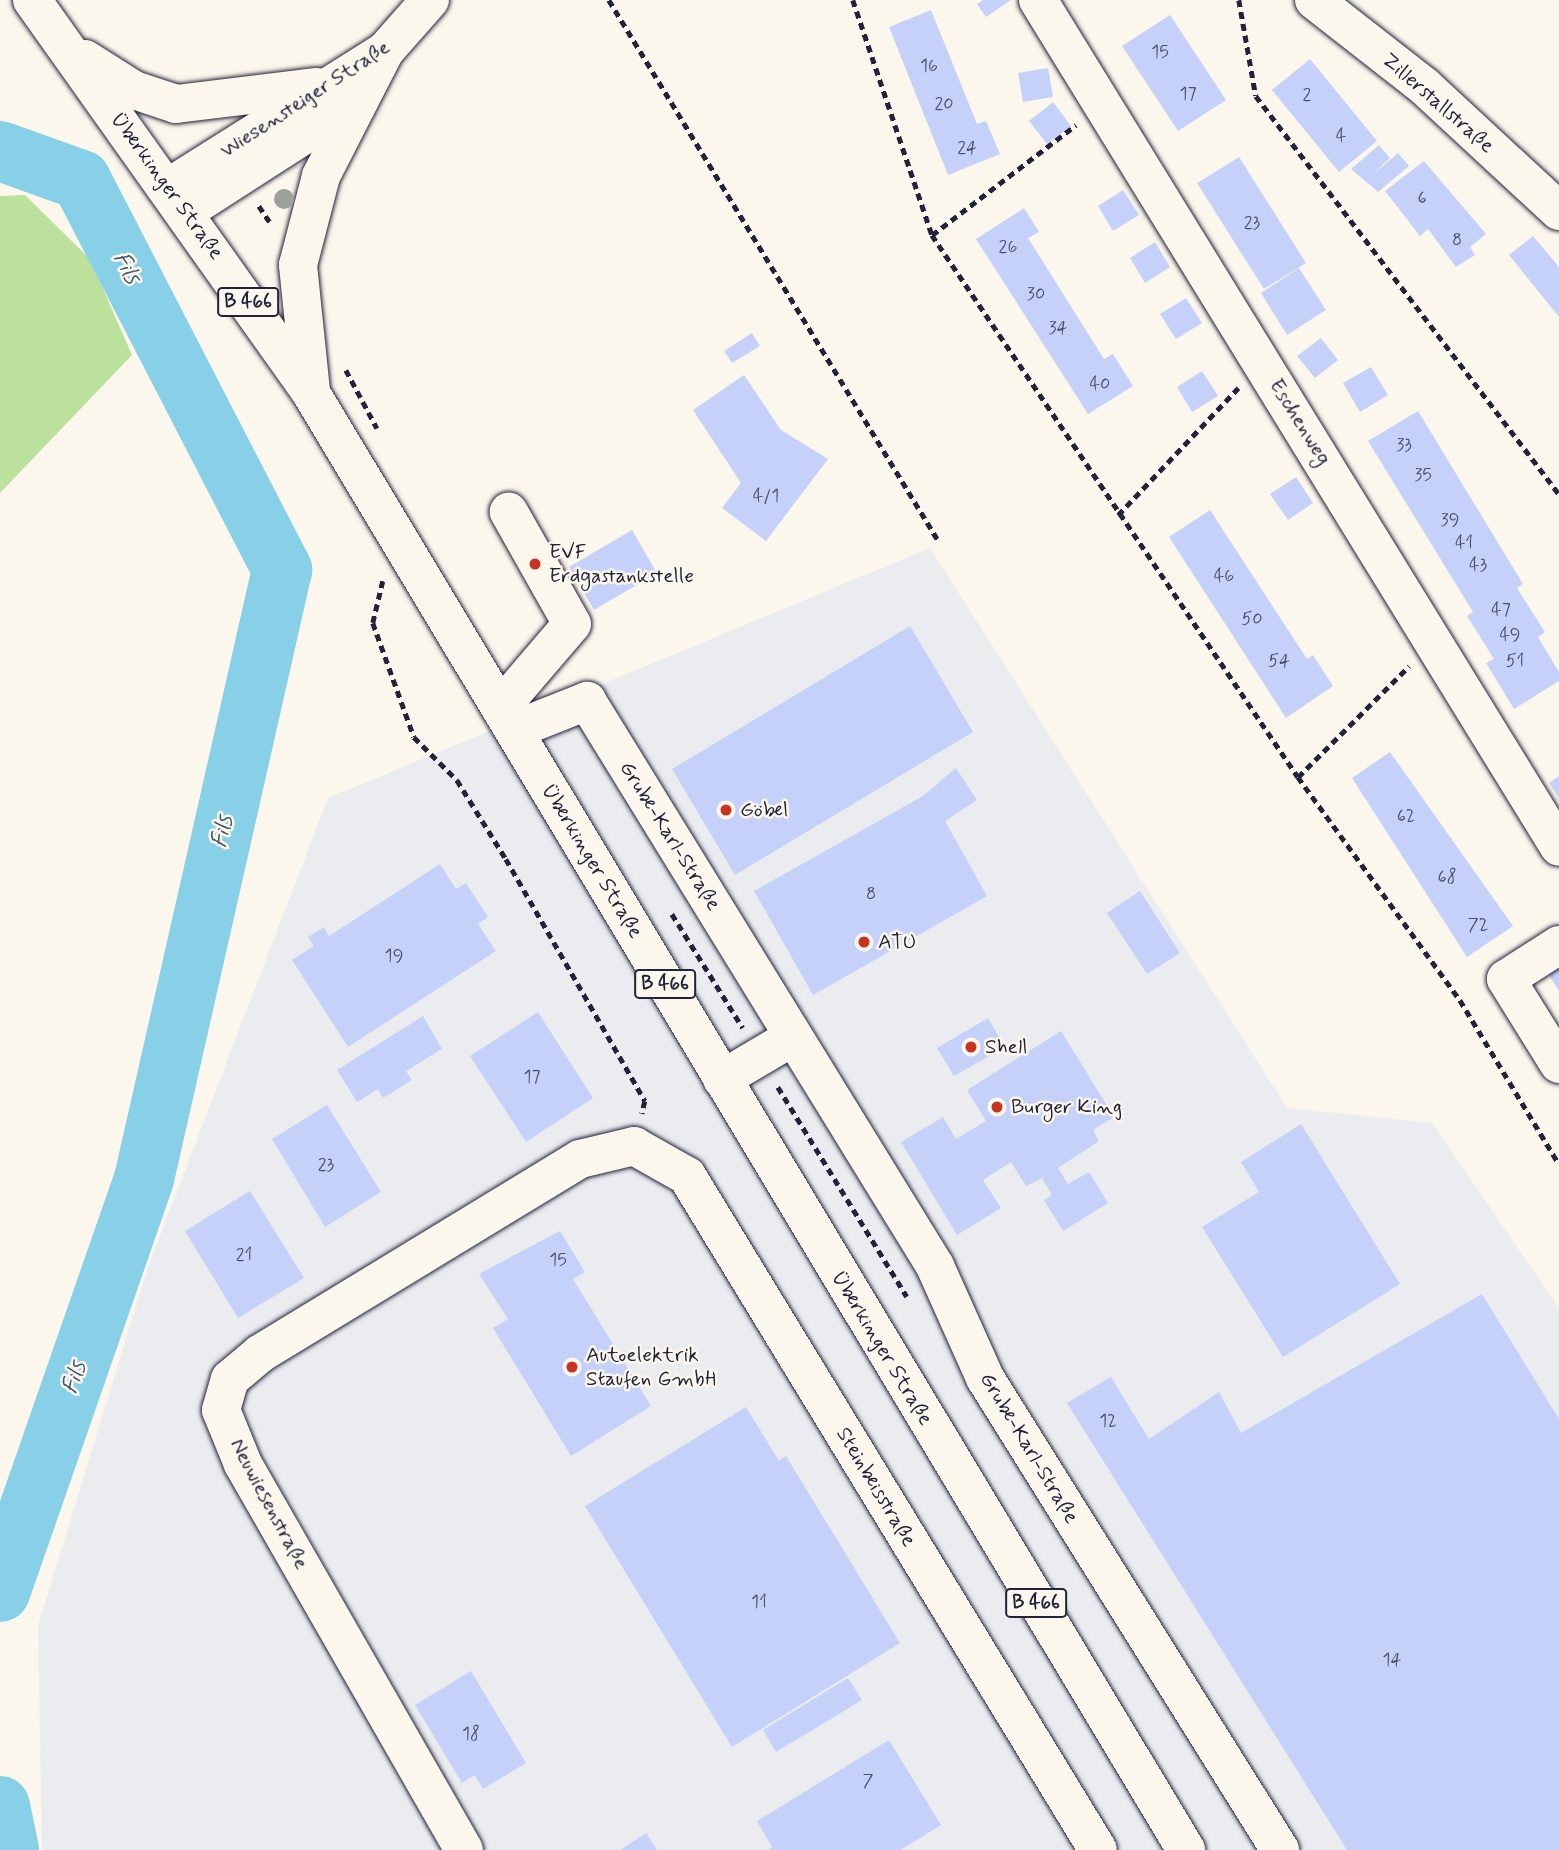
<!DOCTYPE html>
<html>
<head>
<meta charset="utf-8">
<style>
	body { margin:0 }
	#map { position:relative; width:1559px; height:1850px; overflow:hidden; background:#fbf7ec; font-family:Mynerve,sans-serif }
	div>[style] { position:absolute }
	.built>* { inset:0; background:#ebecf0 }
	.green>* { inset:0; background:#bbe19c }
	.river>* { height:60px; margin:-30px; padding:0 30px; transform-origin:30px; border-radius:30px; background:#87d0e8 }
	.building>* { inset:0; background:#c5d1f8 }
	.path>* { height:4.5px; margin-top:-2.25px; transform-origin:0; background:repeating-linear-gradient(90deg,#22223b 0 7px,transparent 0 12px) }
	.roads { filter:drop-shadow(0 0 2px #22223b) drop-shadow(0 0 2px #22223b) }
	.minor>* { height:38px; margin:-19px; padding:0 19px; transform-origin:19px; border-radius:19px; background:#fbf7ec }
	.major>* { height:38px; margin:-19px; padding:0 19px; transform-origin:19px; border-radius:19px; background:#fbf7ec }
	.trees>* { width:20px; height:20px; margin:-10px; border-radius:50%; background:#9da19b }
	.dots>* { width:19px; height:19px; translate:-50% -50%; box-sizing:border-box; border:4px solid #fbf7ec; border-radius:50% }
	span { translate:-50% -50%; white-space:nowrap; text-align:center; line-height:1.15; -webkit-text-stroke:5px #fbf7ec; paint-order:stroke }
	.number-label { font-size:18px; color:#4b4e6a }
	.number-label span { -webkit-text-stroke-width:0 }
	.shield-label span { padding:2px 5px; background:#fbf7ec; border:2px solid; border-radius:5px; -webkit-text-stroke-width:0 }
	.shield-label { font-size:19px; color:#22223b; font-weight:700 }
	.street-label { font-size:21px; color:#22223b }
	.poi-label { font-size:21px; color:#22223b }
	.left { translate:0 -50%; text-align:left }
	.water-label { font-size:23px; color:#40566f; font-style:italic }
</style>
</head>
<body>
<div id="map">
	<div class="built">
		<div style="clip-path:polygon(930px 548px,1287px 1108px,1432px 1123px,1559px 1308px,1559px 1850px,42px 1850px,38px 1626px,148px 1267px,328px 798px)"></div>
	</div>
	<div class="green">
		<div style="clip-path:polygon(25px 195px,90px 259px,132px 355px,0 493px,0 196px)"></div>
	</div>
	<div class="river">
		<div style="left:0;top:151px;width:86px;rotate:19.7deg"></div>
		<div style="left:81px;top:180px;width:439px;rotate:62.7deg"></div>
		<div style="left:282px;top:570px;width:624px;rotate:102.77deg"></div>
		<div style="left:144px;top:1179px;width:437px;rotate:109.2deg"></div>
		<div style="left:0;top:1806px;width:45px;rotate:78.4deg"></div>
	</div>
	<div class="building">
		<div style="clip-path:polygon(983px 0,1011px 0,986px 17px,977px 4px)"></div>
		<div style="clip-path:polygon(931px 10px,977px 124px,986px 121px,1000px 154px,948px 175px,889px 27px)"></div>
		<div style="clip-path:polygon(1170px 15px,1226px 100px,1178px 131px,1122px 46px)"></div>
		<div style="clip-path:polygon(1310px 59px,1377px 141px,1339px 172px,1272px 90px)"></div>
		<div style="clip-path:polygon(1048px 68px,1053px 97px,1023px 102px,1018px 73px)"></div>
		<div style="clip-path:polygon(1053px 102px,1071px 126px,1047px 144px,1029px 121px)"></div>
		<div style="clip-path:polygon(1379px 145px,1390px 158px,1370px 177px,1398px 153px,1409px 166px,1378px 192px,1351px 169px)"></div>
		<div style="clip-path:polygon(1239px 157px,1306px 263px,1264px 289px,1197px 183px)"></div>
		<div style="clip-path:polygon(1424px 161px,1486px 234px,1470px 247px,1475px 255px,1456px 267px,1428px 229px,1420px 236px,1385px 191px)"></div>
		<div style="clip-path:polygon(1123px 190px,1139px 215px,1113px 231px,1098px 206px)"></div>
		<div style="clip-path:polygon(1024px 208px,1039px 232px,1028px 238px,1104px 359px,1113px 354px,1133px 386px,1088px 414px,976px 239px)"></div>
		<div style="clip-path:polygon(1533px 236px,1559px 267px,1559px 317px,1509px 255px)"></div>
		<div style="clip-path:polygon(1155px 242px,1170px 267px,1145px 283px,1130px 258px)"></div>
		<div style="clip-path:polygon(1299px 268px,1326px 310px,1287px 335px,1261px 293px)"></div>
		<div style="clip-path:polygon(1186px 298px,1202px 323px,1176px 339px,1160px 314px)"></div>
		<div style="clip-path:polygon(752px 333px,760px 346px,732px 363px,724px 351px)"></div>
		<div style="clip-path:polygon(1321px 338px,1338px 360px,1315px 378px,1297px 356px)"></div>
		<div style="clip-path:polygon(1371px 367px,1388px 395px,1360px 412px,1343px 383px)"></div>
		<div style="clip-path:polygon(1202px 371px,1218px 396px,1192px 412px,1177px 387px)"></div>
		<div style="clip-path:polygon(744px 375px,781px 430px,828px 459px,766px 541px,722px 508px,741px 483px,693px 410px)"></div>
		<div style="clip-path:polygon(1418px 411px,1523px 584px,1517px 588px,1545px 632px,1538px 637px,1559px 672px,1559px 681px,1514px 709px,1486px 663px,1494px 659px,1467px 616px,1473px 612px,1368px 441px)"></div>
		<div style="clip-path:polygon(1296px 477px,1313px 503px,1288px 520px,1270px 494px)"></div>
		<div style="clip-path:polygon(1210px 510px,1307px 659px,1313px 655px,1333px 686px,1286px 718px,1169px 537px)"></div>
		<div style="clip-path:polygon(632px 530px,657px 573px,594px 610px,569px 567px)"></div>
		<div style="clip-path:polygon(910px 626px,973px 732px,735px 875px,672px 769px)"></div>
		<div style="clip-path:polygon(1390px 752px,1513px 926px,1467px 957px,1352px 778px)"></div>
		<div style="clip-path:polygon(956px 768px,977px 800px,945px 821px,987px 896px,813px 995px,754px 891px,923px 796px)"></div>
		<div style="clip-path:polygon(1559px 776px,1559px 798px,1549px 783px)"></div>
		<div style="clip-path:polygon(440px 864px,456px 889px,466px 883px,488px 917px,478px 924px,496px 951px,348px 1047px,292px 960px,314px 946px,308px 937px,324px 927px,329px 936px)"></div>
		<div style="clip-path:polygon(1140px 891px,1180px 953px,1147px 974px,1107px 913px)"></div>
		<div style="clip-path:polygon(1559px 956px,1559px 991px,1543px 966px)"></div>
		<div style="clip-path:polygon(538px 1012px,593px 1098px,526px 1142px,470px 1056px)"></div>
		<div style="clip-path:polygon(423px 1016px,442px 1049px,406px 1071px,412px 1080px,383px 1098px,378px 1089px,357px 1102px,337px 1070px)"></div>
		<div style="clip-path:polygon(988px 1018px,1005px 1047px,954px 1076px,937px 1048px)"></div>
		<div style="clip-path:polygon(1061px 1031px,1114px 1117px,1093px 1130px,1099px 1141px,1058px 1168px,1068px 1184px,1089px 1172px,1108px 1203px,1063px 1231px,1044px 1200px,1052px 1195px,1042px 1178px,1026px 1186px,1011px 1162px,983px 1180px,1001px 1208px,957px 1235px,901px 1142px,943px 1117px,956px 1139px,986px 1121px,967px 1090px)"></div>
		<div style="clip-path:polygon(327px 1105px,381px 1192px,325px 1227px,272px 1139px)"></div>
		<div style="clip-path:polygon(1301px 1124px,1400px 1284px,1283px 1357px,1202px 1227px,1259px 1192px,1241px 1162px)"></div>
		<div style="clip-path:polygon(250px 1191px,304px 1278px,238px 1318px,185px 1231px)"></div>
		<div style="clip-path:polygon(560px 1231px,585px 1272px,573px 1279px,651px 1406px,571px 1456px,493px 1328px,508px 1319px,479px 1274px)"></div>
		<div style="clip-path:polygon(1482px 1294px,1559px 1419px,1559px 1850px,1347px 1850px,1067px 1403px,1111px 1377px,1149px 1439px,1219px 1392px,1241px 1433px)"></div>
		<div style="clip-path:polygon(746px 1407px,779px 1461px,786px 1456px,900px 1643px,732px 1747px,585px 1506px)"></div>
		<div style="clip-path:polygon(471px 1671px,526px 1763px,483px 1789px,475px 1775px,462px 1783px,415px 1705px)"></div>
		<div style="clip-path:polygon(848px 1678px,862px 1700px,776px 1752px,763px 1730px)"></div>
		<div style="clip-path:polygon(889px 1740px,941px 1825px,900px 1850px,768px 1850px,772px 1847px,757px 1821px)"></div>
		<div style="clip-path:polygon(646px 1833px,657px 1850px,620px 1850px)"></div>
	</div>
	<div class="path">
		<div style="left:609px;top:0;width:632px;rotate:58.65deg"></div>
		<div style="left:853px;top:0;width:248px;rotate:71.4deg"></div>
		<div style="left:932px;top:235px;width:654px;rotate:55.97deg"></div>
		<div style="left:1298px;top:777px;width:276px;rotate:54deg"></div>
		<div style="left:1460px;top:1000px;width:192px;rotate:58.9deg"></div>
		<div style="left:1239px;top:0;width:97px;rotate:80deg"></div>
		<div style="left:1256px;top:96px;width:500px;rotate:52.72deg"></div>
		<div style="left:259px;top:206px;width:23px;rotate:56deg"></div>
		<div style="left:932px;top:235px;width:181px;rotate:-37.4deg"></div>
		<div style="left:346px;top:370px;width:66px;rotate:61.9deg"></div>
		<div style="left:1118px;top:515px;width:175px;rotate:-46.6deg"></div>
		<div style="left:383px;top:581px;width:43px;rotate:103.4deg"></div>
		<div style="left:373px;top:623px;width:121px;rotate:70.2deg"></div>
		<div style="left:414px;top:737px;width:61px;rotate:45deg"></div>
		<div style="left:457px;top:780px;width:93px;rotate:58.2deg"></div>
		<div style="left:506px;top:859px;width:279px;rotate:60.1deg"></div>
		<div style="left:645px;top:1101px;width:13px;rotate:103deg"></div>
		<div style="left:1298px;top:777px;width:157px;rotate:-45deg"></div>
		<div style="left:672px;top:914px;width:134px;rotate:58.1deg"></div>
		<div style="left:778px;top:1087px;width:246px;rotate:58.4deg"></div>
	</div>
	<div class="roads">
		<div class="minor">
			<div style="left:1038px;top:0;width:994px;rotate:58.4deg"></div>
			<div style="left:1314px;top:0;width:140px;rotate:38deg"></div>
			<div style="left:1424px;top:86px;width:184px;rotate:42.8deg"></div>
			<div style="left:501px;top:707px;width:109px;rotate:-49.5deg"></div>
			<div style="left:572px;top:624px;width:129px;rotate:-119.4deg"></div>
			<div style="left:514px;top:730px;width:79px;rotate:-21.7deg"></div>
			<div style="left:587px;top:701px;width:664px;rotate:58.37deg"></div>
			<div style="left:935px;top:1266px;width:123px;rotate:65.9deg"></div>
			<div style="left:985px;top:1378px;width:557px;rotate:57.99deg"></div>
			<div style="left:1559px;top:945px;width:63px;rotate:147.3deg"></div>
			<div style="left:1506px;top:979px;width:100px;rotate:58.1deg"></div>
			<div style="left:722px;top:1079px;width:82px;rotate:-30.6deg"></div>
			<div style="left:464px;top:1850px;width:445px;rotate:-119.8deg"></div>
			<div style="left:243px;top:1464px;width:58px;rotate:-112.2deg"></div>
			<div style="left:221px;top:1410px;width:32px;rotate:-74deg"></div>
			<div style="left:230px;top:1379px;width:40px;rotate:-40deg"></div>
			<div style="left:261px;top:1353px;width:373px;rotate:-31.3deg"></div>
			<div style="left:580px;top:1159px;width:56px;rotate:-13.5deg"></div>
			<div style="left:634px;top:1146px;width:61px;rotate:29.5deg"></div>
			<div style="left:687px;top:1176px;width:789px;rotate:58.63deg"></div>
		</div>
		<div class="major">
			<div style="left:32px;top:0;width:482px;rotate:54.6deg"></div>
			<div style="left:311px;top:393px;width:1700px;rotate:59.01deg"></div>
			<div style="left:85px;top:59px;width:58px;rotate:32.3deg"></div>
			<div style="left:134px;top:90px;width:44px;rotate:18.4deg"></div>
			<div style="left:176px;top:104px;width:142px;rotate:-6.9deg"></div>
			<div style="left:169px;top:187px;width:255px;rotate:-32.2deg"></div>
			<div style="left:385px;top:51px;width:68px;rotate:-48.6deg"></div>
			<div style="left:186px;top:211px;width:205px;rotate:-32.8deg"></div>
			<div style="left:311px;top:391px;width:127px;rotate:-95.9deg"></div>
			<div style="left:298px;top:265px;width:92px;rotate:-75.5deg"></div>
			<div style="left:321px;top:176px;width:140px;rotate:-62.9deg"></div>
		</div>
	</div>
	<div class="trees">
		<div style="left:284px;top:199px"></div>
	</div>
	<div class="dots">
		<div style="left:535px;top:564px;background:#c8321e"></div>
		<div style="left:726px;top:810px;background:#c8321e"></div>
		<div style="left:864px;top:942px;background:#c8321e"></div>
		<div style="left:971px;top:1047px;background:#c8321e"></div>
		<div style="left:997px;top:1107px;background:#c8321e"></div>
		<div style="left:572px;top:1367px;background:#c8321e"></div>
	</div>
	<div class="number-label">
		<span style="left:1160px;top:52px">15</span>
		<span style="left:929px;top:66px">16</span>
		<span style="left:1188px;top:94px">17</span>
		<span style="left:1307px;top:95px">2</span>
		<span style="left:944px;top:104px">20</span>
		<span style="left:1341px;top:136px">4</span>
		<span style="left:967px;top:148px">24</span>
		<span style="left:1422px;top:198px">6</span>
		<span style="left:1252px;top:223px">23</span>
		<span style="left:1457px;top:240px">8</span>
		<span style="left:1008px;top:247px">26</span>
		<span style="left:1036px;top:294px">30</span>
		<span style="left:1058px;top:328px">34</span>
		<span style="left:1100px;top:384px">40</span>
		<span style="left:1404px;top:445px">33</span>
		<span style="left:1423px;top:475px">35</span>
		<span style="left:766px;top:496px">4/1</span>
		<span style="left:1450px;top:520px">39</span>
		<span style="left:1464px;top:543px">41</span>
		<span style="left:1478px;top:565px">43</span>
		<span style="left:1224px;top:576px">46</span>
		<span style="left:1501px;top:610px">47</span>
		<span style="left:1252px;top:619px">50</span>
		<span style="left:1510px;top:635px">49</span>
		<span style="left:1279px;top:661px">54</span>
		<span style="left:1515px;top:661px">51</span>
		<span style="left:1406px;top:816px">62</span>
		<span style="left:1447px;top:877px">68</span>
		<span style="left:871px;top:894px">8</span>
		<span style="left:1478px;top:925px">72</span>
		<span style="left:394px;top:956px">19</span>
		<span style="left:532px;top:1077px">17</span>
		<span style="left:326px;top:1165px">23</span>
		<span style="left:244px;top:1255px">21</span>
		<span style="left:558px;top:1260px">15</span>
		<span style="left:1108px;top:1421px">12</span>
		<span style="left:759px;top:1602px">11</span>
		<span style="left:1392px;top:1660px">14</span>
		<span style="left:471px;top:1734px">18</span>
		<span style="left:868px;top:1781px">7</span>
	</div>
	<div class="shield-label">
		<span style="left:248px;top:302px">B 466</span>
		<span style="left:665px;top:984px">B 466</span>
		<span style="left:1036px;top:1603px">B 466</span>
	</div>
	<div class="street-label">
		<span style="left:305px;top:99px;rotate:-33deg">Wiesensteiger Straße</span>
		<span style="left:1438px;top:103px;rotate:41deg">Zillerstallstraße</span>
		<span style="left:167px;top:186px;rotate:54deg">Überkinger Straße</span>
		<span style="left:1300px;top:422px;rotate:58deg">Eschenweg</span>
		<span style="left:670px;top:836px;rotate:58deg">Grube-Karl-Straße</span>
		<span style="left:592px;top:861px;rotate:59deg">Überkinger Straße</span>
		<span style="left:882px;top:1348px;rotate:59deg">Überkinger Straße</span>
		<span style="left:1029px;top:1448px;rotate:59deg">Grube-Karl-Straße</span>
		<span style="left:876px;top:1487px;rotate:59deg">Steinbeisstraße</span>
		<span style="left:269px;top:1504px;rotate:62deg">Neuwiesenstraße</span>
	</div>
	<div class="poi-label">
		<span class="left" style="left:549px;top:564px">EVF<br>Erdgastankstelle</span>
		<span class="left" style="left:740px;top:810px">Göbel</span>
		<span class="left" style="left:878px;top:942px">ATU</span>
		<span class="left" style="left:985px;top:1047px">Shell</span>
		<span class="left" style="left:1011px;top:1107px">Burger King</span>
		<span class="left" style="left:586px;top:1367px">Autoelektrik<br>Staufen GmbH</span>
	</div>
	<div class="water-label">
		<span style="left:126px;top:268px;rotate:63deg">Fils</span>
		<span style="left:223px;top:832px;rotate:-77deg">Fils</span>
		<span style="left:75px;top:1378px;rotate:-71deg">Fils</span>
	</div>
</div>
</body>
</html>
